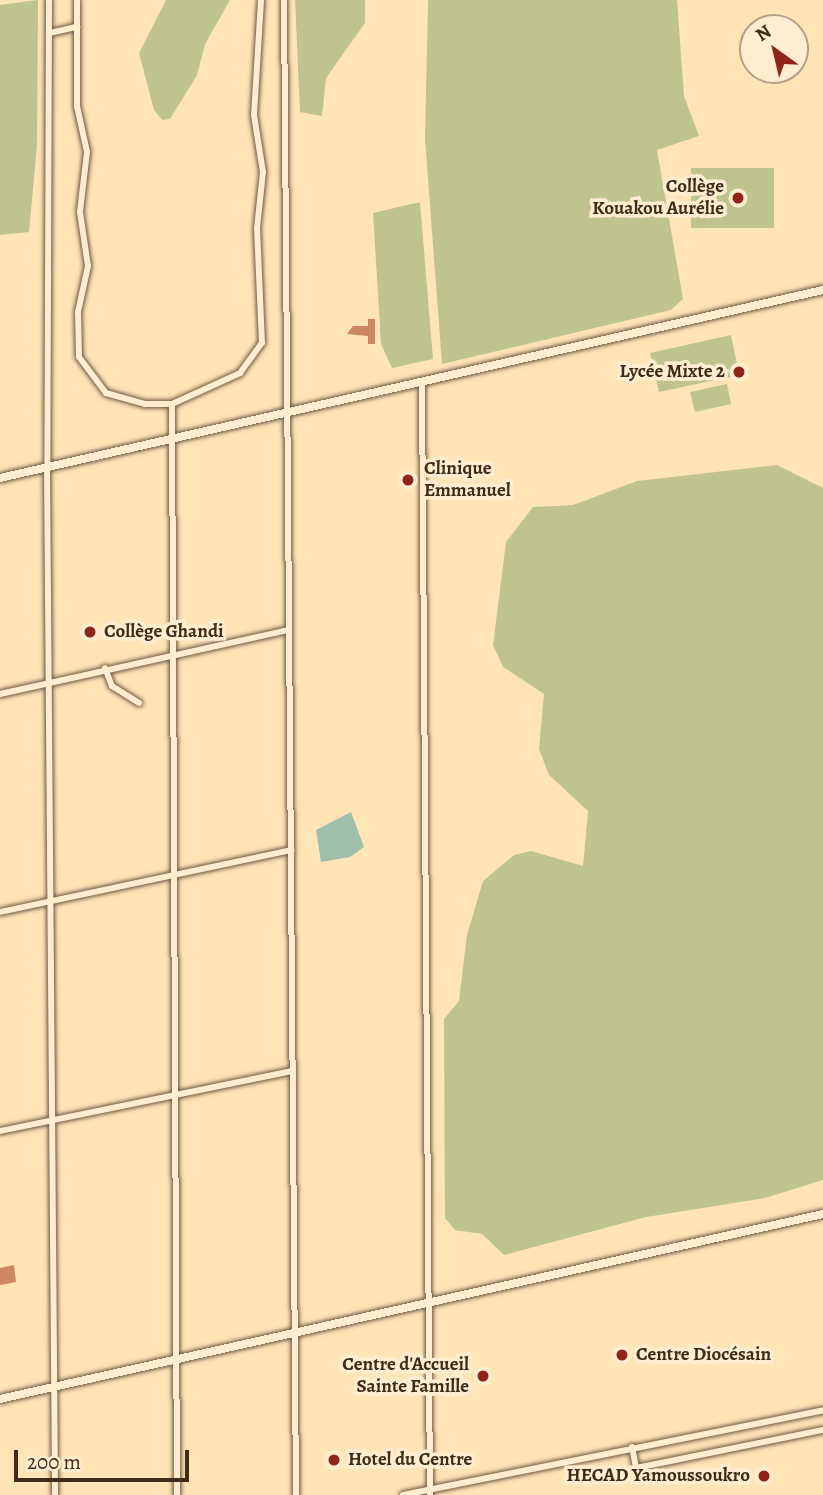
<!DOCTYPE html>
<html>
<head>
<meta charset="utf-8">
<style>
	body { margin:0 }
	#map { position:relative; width:823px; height:1495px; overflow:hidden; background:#ffe4b6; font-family:Alegreya,serif }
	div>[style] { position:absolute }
	.green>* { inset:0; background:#bfc48e }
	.water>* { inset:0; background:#a0bfab }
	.building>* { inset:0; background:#cd8661 }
	.roads { filter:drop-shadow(0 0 2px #6e5940) drop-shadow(0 0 2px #6e5940) }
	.minor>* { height:6px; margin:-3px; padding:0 3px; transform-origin:3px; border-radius:3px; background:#ffedd0 }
	.tertiary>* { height:8px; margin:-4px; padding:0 4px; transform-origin:4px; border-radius:4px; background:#ffedd0 }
	.dots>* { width:19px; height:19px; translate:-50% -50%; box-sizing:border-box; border:4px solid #ffedd0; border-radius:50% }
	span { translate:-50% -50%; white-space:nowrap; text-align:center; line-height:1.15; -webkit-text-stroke:7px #ffedd0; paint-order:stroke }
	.poi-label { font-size:19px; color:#3e2b18; font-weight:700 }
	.right { translate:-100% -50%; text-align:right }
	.left { translate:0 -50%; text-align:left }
	.north { position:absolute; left:739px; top:14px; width:70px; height:70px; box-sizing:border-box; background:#ffedd0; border:2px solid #b29f86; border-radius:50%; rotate:326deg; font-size:19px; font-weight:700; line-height:28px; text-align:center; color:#3e2b18 }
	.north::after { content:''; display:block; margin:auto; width:24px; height:32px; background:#8f2418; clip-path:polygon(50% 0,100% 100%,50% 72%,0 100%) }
	.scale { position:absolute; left:14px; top:1450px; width:175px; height:32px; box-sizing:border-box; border:4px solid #3e2b18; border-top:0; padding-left:9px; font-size:21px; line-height:24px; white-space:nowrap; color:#3e2b18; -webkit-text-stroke:5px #ffedd0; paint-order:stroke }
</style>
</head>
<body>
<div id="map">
	<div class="green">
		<div style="clip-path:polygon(38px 0,37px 145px,29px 232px,0 235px,0 5px)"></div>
		<div style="clip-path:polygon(166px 0,230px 0,205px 44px,197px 75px,170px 119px,162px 120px,154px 110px,139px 53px)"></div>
		<div style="clip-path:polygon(295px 0,365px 0,365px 23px,326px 78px,322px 116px,300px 112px)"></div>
		<div style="clip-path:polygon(428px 0,677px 0,684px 96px,699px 136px,657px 150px,683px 299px,671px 310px,442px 364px,425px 139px)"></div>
		<div style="clip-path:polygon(691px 168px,774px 168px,774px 228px,691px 228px)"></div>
		<div style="clip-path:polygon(420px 202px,433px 359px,392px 368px,381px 344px,373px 213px)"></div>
		<div style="clip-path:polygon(731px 335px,739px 375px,659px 392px,650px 353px)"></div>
		<div style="clip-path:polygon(727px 384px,731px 404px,695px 412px,690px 392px)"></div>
		<div style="clip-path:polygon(777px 465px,823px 488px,823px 1180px,765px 1198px,646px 1217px,504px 1255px,482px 1234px,455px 1230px,445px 1218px,444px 1019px,459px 1001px,467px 935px,483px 881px,514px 855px,531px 851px,583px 866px,588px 811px,549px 775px,539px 749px,544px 694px,503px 667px,493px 645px,506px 542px,533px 507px,573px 505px,637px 481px)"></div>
	</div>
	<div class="water">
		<div style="clip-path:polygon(351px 812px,364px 847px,350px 857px,321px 862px,316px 830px)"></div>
	</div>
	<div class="building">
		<div style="clip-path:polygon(368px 319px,375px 319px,375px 344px,368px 344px,368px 336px,347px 334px,353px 326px,368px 326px)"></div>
		<div style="clip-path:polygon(14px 1265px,16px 1282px,0 1285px,0 1268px)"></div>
	</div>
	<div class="roads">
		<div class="minor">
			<div style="left:49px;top:0;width:468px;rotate:90.2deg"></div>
			<div style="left:47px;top:468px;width:1027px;rotate:89.55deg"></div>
			<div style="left:77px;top:0;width:106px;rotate:90deg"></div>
			<div style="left:77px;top:106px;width:47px;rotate:77.7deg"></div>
			<div style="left:87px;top:152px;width:60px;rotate:96.7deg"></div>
			<div style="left:80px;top:212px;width:55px;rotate:81.6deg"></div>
			<div style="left:88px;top:266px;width:47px;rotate:102.3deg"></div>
			<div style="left:78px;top:312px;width:45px;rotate:88.7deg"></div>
			<div style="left:79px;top:357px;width:45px;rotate:53.1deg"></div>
			<div style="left:106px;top:393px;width:41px;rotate:15.8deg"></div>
			<div style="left:145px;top:404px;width:27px"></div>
			<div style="left:172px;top:404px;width:75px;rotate:-24.5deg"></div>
			<div style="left:240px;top:373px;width:37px;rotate:-54deg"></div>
			<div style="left:262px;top:343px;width:115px;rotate:-92.5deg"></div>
			<div style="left:257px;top:228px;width:56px;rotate:-83.9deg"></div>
			<div style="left:263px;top:172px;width:58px;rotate:-99deg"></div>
			<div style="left:254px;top:115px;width:115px;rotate:-86.5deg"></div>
			<div style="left:284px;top:0;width:1495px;rotate:89.54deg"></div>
			<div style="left:50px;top:33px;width:28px;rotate:-13deg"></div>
			<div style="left:422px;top:383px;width:1112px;rotate:89.59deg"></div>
			<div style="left:172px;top:404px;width:1091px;rotate:89.74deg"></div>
			<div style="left:105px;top:668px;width:19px;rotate:69deg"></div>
			<div style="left:112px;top:686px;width:32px;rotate:32deg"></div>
			<div style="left:0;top:694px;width:296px;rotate:-12.5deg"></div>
			<div style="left:0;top:912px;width:298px;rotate:-12deg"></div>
			<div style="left:0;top:1131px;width:299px;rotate:-11.6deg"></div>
			<div style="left:632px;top:1447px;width:21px;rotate:79deg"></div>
			<div style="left:636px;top:1468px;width:191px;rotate:-11.5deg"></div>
			<div style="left:403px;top:1495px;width:429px;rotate:-11.4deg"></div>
		</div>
		<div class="tertiary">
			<div style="left:0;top:478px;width:844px;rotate:-12.87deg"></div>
			<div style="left:0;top:1399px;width:844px;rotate:-12.67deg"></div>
		</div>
	</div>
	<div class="dots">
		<div style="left:738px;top:198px;background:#8f2418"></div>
		<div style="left:739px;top:372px;background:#8f2418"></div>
		<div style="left:408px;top:480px;background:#8f2418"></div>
		<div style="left:90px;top:632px;background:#8f2418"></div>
		<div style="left:622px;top:1355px;background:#8f2418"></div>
		<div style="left:483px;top:1376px;background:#8f2418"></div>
		<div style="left:334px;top:1460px;background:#8f2418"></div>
		<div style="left:764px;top:1476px;background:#8f2418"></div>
	</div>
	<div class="poi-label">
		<span class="right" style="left:724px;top:198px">Collège<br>Kouakou Aurélie</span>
		<span class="right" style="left:725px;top:372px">Lycée Mixte 2</span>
		<span class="left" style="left:424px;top:480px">Clinique<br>Emmanuel</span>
		<span class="left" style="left:104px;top:632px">Collège Ghandi</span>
		<span class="left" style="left:636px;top:1355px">Centre Diocésain</span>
		<span class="right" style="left:469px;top:1376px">Centre d'Accueil<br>Sainte Famille</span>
		<span class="left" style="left:348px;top:1460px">Hotel du Centre</span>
		<span class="right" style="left:750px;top:1476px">HECAD Yamoussoukro</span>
	</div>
	<div class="north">N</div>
	<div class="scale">200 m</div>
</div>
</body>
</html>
